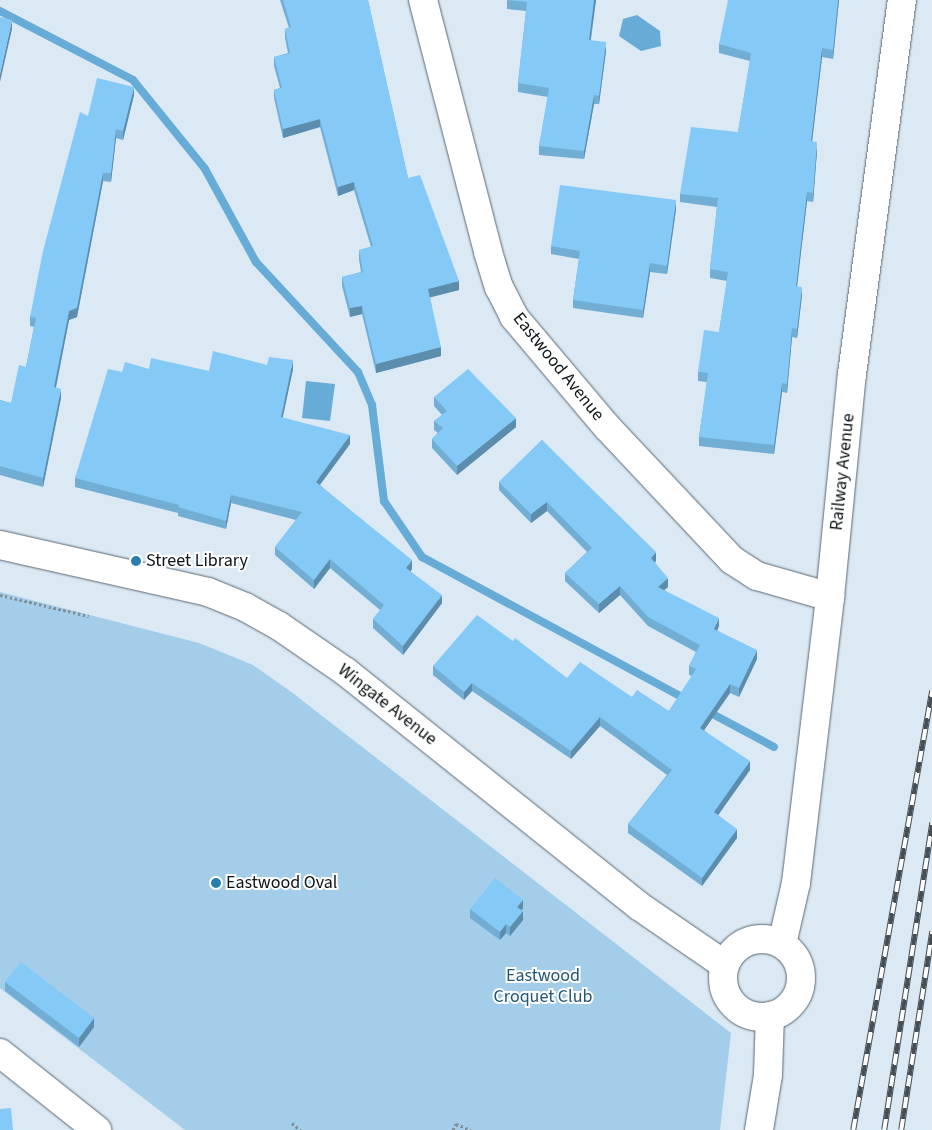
<!DOCTYPE html>
<html>
<head>
<meta charset="utf-8">
<style>
	body { margin:0 }
	#map { position:relative; width:932px; height:1130px; overflow:hidden; background:#dae9f4; font-family:"Source Sans 3",sans-serif }
	div>[style] { position:absolute }
	.green>* { inset:0; background:#a3cde9 }
	.water>* { inset:0; background:#67abd7 }
	.stream>* { height:8px; margin:-4px; padding:0 4px; transform-origin:4px; border-radius:4px; background:#67abd7 }
	.path>* { height:3px; margin-top:-1.5px; transform-origin:0; background:repeating-linear-gradient(90deg,#828d95 0 2.5px,transparent 0 5px) }
	.roads { filter:drop-shadow(0 0 1px #5a6771) drop-shadow(0 0 1px #5a6771) }
	.minor>* { height:28px; margin:-14px; padding:0 14px; transform-origin:14px; border-radius:14px; background:#fff }
	.minor>.ring { margin:-14px; padding:0; box-sizing:content-box; background:none; border:28px solid #fff; border-radius:50% }
	.rail>* { height:5.5px; margin-top:-2.75px; transform-origin:0; background:repeating-linear-gradient(90deg,#fff 0 11px,#464e53 0 22px); box-sizing:border-box; border-block:1px solid #464e53 }
	.wall>* { inset:0; background:#72add4 }
	.shaded-wall>* { inset:0; background:#5d8dad }
	.building>* { inset:0; background:#85c9f7 }
	.dots>* { width:14px; height:14px; translate:-50% -50%; box-sizing:border-box; border:2px solid #fff; border-radius:50% }
	span { translate:-50% -50%; white-space:nowrap; text-align:center; line-height:1.15; -webkit-text-stroke:4px #fff; paint-order:stroke }
	.street-label { font-size:18px; color:#0d1316 }
	.poi-label { font-size:18px; color:#0d1316 }
	.left { translate:0 -50%; text-align:left }
	.park-label { font-size:18px; color:#225675 }
</style>
</head>
<body>
<div id="map">
	<div class="green">
		<div style="clip-path:polygon(0 592px,199px 643px,253px 665px,290px 691px,731px 1033px,720px 1130px,185px 1130px,0 988px)"></div>
	</div>
	<div class="water">
		<div style="clip-path:polygon(637px 15px,660px 31px,661px 46px,641px 51px,619px 36px,623px 19px)"></div>
		<div style="clip-path:polygon(306px 381px,335px 384px,330px 421px,302px 418px)"></div>
	</div>
	<div class="stream">
		<div style="left:0;top:11px;width:150px;rotate:27.4deg"></div>
		<div style="left:133px;top:80px;width:114px;rotate:51deg"></div>
		<div style="left:205px;top:169px;width:106px;rotate:61.3deg"></div>
		<div style="left:256px;top:262px;width:150px;rotate:47.2deg"></div>
		<div style="left:358px;top:372px;width:36px;rotate:67deg"></div>
		<div style="left:372px;top:405px;width:97px;rotate:82.9deg"></div>
		<div style="left:384px;top:501px;width:68px;rotate:55.8deg"></div>
		<div style="left:422px;top:557px;width:302px;rotate:28.3deg"></div>
		<div style="left:707px;top:711px;width:76px;rotate:28.2deg"></div>
	</div>
	<div class="path">
		<div style="left:0;top:595px;width:91px;rotate:13.3deg"></div>
		<div style="left:292px;top:1123px;width:11px;rotate:41deg"></div>
		<div style="left:453px;top:1130px;width:7px;rotate:-63deg"></div>
		<div style="left:456px;top:1124px;width:16px;rotate:22deg"></div>
	</div>
	<div class="roads">
		<div class="minor">
			<div style="left:423px;top:0;width:260px;rotate:75.5deg"></div>
			<div style="left:488px;top:252px;width:37px;rotate:73deg"></div>
			<div style="left:499px;top:287px;width:34px;rotate:63deg"></div>
			<div style="left:514px;top:317px;width:144px;rotate:49.8deg"></div>
			<div style="left:607px;top:427px;width:183px;rotate:46.8deg"></div>
			<div style="left:732px;top:560px;width:30px;rotate:33deg"></div>
			<div style="left:757px;top:576px;width:76px;rotate:16deg"></div>
			<div style="left:0;top:545px;width:213px;rotate:12.7deg"></div>
			<div style="left:208px;top:592px;width:40px;rotate:22deg"></div>
			<div style="left:245px;top:607px;width:39px;rotate:29deg"></div>
			<div style="left:279px;top:626px;width:81px;rotate:34.5deg"></div>
			<div style="left:346px;top:672px;width:375px;rotate:38.6deg"></div>
			<div style="left:639px;top:906px;width:104px;rotate:34.5deg"></div>
			<div class="ring" style="left:723px;top:939px;width:50px;height:50px"></div>
			<div style="left:782px;top:944px;width:63px;rotate:-77.1deg"></div>
			<div style="left:796px;top:883px;width:288px;rotate:-83.2deg"></div>
			<div style="left:830px;top:597px;width:224px;rotate:-84.4deg"></div>
			<div style="left:852px;top:374px;width:377px;rotate:-82.4deg"></div>
			<div style="left:0;top:1053px;width:124px;rotate:38.4deg"></div>
			<div style="left:759px;top:1130px;width:56px;rotate:-80.7deg"></div>
			<div style="left:768px;top:1075px;width:59px;rotate:-88.1deg"></div>
		</div>
	</div>
	<div class="rail">
		<div style="left:853px;top:1130px;width:446px;rotate:-79.8deg"></div>
		<div style="left:884px;top:1130px;width:311px;rotate:-81.1deg"></div>
		<div style="left:901px;top:1130px;width:201px;rotate:-81.1deg"></div>
	</div>
	<div class="wall">
		<div style="clip-path:polygon(280px 0,368px 0,408px 178px,459px 290px,430px 297px,441px 356px,376px 373px,362px 314px,350px 317px,342px 286px,342px 277px,361px 272px,359px 259px,359px 250px,371px 247px,354px 190px,338px 196px,320px 127px,283px 138px,274px 98px,274px 90px,280px 88px,274px 66px,274px 57px,288px 53px,285px 38px,285px 29px,289px 28px)"></div>
		<div style="clip-path:polygon(507px 0,596px 0,591px 40px,606px 51px,599px 104px,594px 104px,584px 159px,539px 155px,539px 146px,548px 97px,518px 92px,518px 83px,526px 11px,507px 9px)"></div>
		<div style="clip-path:polygon(839px 0,833px 59px,822px 57px,812px 142px,817px 151px,813px 202px,807px 201px,797px 286px,802px 295px,797px 338px,792px 337px,787px 393px,782px 392px,774px 454px,699px 446px,699px 437px,707px 382px,698px 381px,698px 372px,719px 332px,727px 281px,710px 278px,710px 269px,717px 207px,680px 202px,680px 194px,738px 132px,750px 61px,719px 53px,719px 44px)"></div>
		<div style="clip-path:polygon(134px 95px,123px 140px,116px 138px,111px 182px,103px 181px,77px 317px,69px 320px,56px 388px,61px 398px,43px 487px,0 475px,0 400px,11px 403px,26px 367px,34px 327px,30px 326px,30px 317px,88px 116px)"></div>
		<div style="clip-path:polygon(676px 209px,667px 274px,650px 272px,643px 318px,573px 308px,573px 300px,579px 259px,551px 254px,551px 246px)"></div>
		<div style="clip-path:polygon(267px 365px,293px 369px,282px 418px,350px 444px,320px 485px,412px 569px,410px 571px,442px 603px,403px 655px,373px 628px,373px 619px,380px 610px,330px 568px,314px 589px,275px 555px,275px 547px,296px 520px,231px 503px,226px 529px,178px 516px,178px 513px,75px 487px,75px 478px,122px 372px,149px 369px,209px 371px)"></div>
		<div style="clip-path:polygon(434px 397px,516px 427px,457px 475px,432px 448px,432px 439px,438px 433px,434px 430px,434px 421px,442px 415px,434px 406px)"></div>
		<div style="clip-path:polygon(542px 440px,656px 561px,655px 562px,668px 587px,664px 590px,719px 626px,717px 630px,757px 659px,739px 697px,730px 693px,704px 730px,750px 770px,718px 815px,737px 838px,702px 886px,628px 833px,628px 824px,667px 775px,600px 726px,571px 759px,472px 691px,464px 700px,433px 675px,433px 666px,513px 641px,567px 678px,632px 697px,669px 711px,692px 676px,689px 675px,689px 666px,696px 652px,648px 626px,620px 595px,599px 613px,565px 581px,565px 573px,587px 552px,547px 511px,531px 523px,499px 490px,499px 482px)"></div>
		<div style="clip-path:polygon(523px 908px,521px 910px,523px 920px,510px 936px,506px 933px,500px 940px,470px 918px,470px 909px)"></div>
		<div style="clip-path:polygon(5px 982px,94px 1027px,79px 1047px,5px 991px)"></div>
	</div>
	<div class="shaded-wall">
		<div style="clip-path:polygon(594px 0,596px 0,589px 49px,589px 40px)"></div>
		<div style="clip-path:polygon(838px 0,839px 0,833px 59px,833px 50px)"></div>
		<div style="clip-path:polygon(12px 20px,12px 29px,0 82px,0 74px)"></div>
		<div style="clip-path:polygon(606px 42px,606px 51px,599px 104px,599px 96px)"></div>
		<div style="clip-path:polygon(822px 48px,822px 57px,811px 150px,811px 141px)"></div>
		<div style="clip-path:polygon(134px 87px,134px 95px,123px 140px,123px 131px)"></div>
		<div style="clip-path:polygon(594px 95px,594px 104px,584px 159px,584px 151px)"></div>
		<div style="clip-path:polygon(320px 119px,320px 127px,283px 138px,283px 129px)"></div>
		<div style="clip-path:polygon(116px 129px,116px 138px,111px 182px,111px 173px)"></div>
		<div style="clip-path:polygon(817px 142px,817px 151px,813px 202px,813px 193px)"></div>
		<div style="clip-path:polygon(103px 173px,103px 181px,77px 317px,69px 320px,54px 396px,54px 387px,69px 311px)"></div>
		<div style="clip-path:polygon(354px 182px,354px 190px,338px 196px,338px 187px)"></div>
		<div style="clip-path:polygon(807px 192px,807px 201px,796px 295px,796px 286px)"></div>
		<div style="clip-path:polygon(676px 200px,676px 209px,667px 274px,667px 266px)"></div>
		<div style="clip-path:polygon(650px 263px,650px 272px,643px 318px,643px 310px)"></div>
		<div style="clip-path:polygon(459px 281px,459px 290px,428px 298px,428px 289px)"></div>
		<div style="clip-path:polygon(802px 287px,802px 295px,797px 338px,797px 329px)"></div>
		<div style="clip-path:polygon(362px 306px,362px 314px,350px 317px,350px 308px)"></div>
		<div style="clip-path:polygon(792px 328px,792px 337px,787px 393px,787px 384px)"></div>
		<div style="clip-path:polygon(441px 347px,441px 356px,376px 373px,376px 364px)"></div>
		<div style="clip-path:polygon(293px 360px,293px 369px,281px 426px,281px 417px)"></div>
		<div style="clip-path:polygon(782px 383px,782px 392px,774px 454px,774px 445px)"></div>
		<div style="clip-path:polygon(61px 389px,61px 398px,43px 487px,43px 478px)"></div>
		<div style="clip-path:polygon(516px 418px,516px 427px,457px 475px,457px 466px)"></div>
		<div style="clip-path:polygon(350px 435px,350px 444px,316px 490px,316px 482px)"></div>
		<div style="clip-path:polygon(231px 495px,231px 503px,226px 529px,226px 521px)"></div>
		<div style="clip-path:polygon(547px 502px,547px 511px,531px 523px,531px 514px)"></div>
		<div style="clip-path:polygon(656px 552px,656px 561px,651px 566px,651px 558px)"></div>
		<div style="clip-path:polygon(330px 559px,330px 568px,314px 589px,314px 580px)"></div>
		<div style="clip-path:polygon(412px 560px,412px 569px,406px 577px,406px 568px)"></div>
		<div style="clip-path:polygon(668px 578px,668px 587px,658px 596px,658px 587px)"></div>
		<div style="clip-path:polygon(620px 586px,620px 595px,599px 613px,599px 604px)"></div>
		<div style="clip-path:polygon(442px 595px,442px 603px,403px 655px,403px 646px)"></div>
		<div style="clip-path:polygon(719px 618px,719px 626px,714px 638px,714px 629px)"></div>
		<div style="clip-path:polygon(757px 650px,757px 659px,739px 697px,739px 688px)"></div>
		<div style="clip-path:polygon(472px 683px,472px 691px,464px 700px,464px 692px)"></div>
		<div style="clip-path:polygon(730px 684px,730px 693px,700px 736px,700px 728px)"></div>
		<div style="clip-path:polygon(600px 717px,600px 726px,571px 759px,571px 751px)"></div>
		<div style="clip-path:polygon(750px 761px,750px 770px,714px 821px,714px 812px)"></div>
		<div style="clip-path:polygon(737px 829px,737px 838px,702px 886px,702px 878px)"></div>
		<div style="clip-path:polygon(523px 900px,523px 908px,517px 916px,517px 907px)"></div>
		<div style="clip-path:polygon(523px 911px,523px 920px,510px 936px,510px 927px)"></div>
		<div style="clip-path:polygon(506px 924px,506px 933px,500px 940px,500px 932px)"></div>
		<div style="clip-path:polygon(94px 1018px,94px 1027px,79px 1047px,79px 1038px)"></div>
	</div>
	<div class="building">
		<div style="clip-path:polygon(283px 0,368px 0,408px 178px,420px 175px,459px 281px,428px 289px,441px 347px,376px 364px,362px 306px,350px 308px,342px 277px,363px 272px,359px 250px,373px 246px,354px 182px,338px 187px,320px 119px,283px 129px,274px 90px,282px 88px,274px 57px,290px 53px,285px 29px,291px 27px)"></div>
		<div style="clip-path:polygon(507px 0,594px 0,589px 40px,606px 42px,599px 96px,594px 95px,584px 151px,539px 146px,549px 88px,518px 83px,527px 2px)"></div>
		<div style="clip-path:polygon(728px 0,838px 0,833px 50px,822px 48px,811px 141px,817px 142px,813px 193px,807px 192px,796px 286px,802px 287px,797px 329px,792px 328px,787px 384px,782px 383px,774px 445px,699px 437px,708px 373px,698px 372px,704px 330px,719px 332px,728px 272px,710px 269px,718px 198px,680px 194px,691px 127px,738px 132px,751px 53px,719px 44px)"></div>
		<div style="clip-path:polygon(0 17px,12px 20px,0 74px)"></div>
		<div style="clip-path:polygon(97px 78px,134px 87px,123px 131px,116px 129px,111px 173px,103px 173px,77px 308px,69px 311px,54px 387px,61px 389px,43px 478px,0 466px,0 400px,11px 403px,19px 365px,26px 367px,36px 318px,30px 317px,43px 251px,80px 112px,88px 116px)"></div>
		<div style="clip-path:polygon(560px 185px,676px 200px,667px 266px,650px 263px,643px 310px,573px 300px,580px 251px,551px 246px)"></div>
		<div style="clip-path:polygon(213px 351px,267px 365px,269px 357px,293px 360px,281px 417px,350px 435px,316px 482px,412px 560px,406px 568px,442px 595px,403px 646px,373px 619px,384px 605px,330px 559px,314px 580px,275px 547px,302px 512px,231px 495px,226px 521px,178px 507px,179px 505px,75px 478px,108px 369px,122px 372px,125px 362px,149px 369px,151px 358px,209px 371px)"></div>
		<div style="clip-path:polygon(468px 369px,516px 418px,457px 466px,432px 439px,443px 428px,434px 421px,447px 411px,434px 397px)"></div>
		<div style="clip-path:polygon(542px 440px,656px 552px,651px 558px,668px 578px,658px 587px,719px 618px,714px 629px,757px 650px,739px 688px,730px 684px,700px 728px,750px 761px,714px 812px,737px 829px,702px 878px,628px 824px,672px 770px,600px 717px,571px 751px,472px 683px,464px 692px,433px 666px,477px 615px,513px 641px,515px 638px,567px 678px,580px 662px,632px 697px,637px 690px,669px 711px,696px 669px,689px 666px,700px 645px,648px 617px,620px 586px,599px 604px,565px 573px,592px 548px,547px 502px,531px 514px,499px 482px)"></div>
		<div style="clip-path:polygon(495px 878px,523px 900px,517px 907px,523px 911px,510px 927px,506px 924px,500px 932px,470px 909px)"></div>
		<div style="clip-path:polygon(21px 962px,94px 1018px,79px 1038px,5px 982px)"></div>
		<div style="clip-path:polygon(11px 1108px,13px 1130px,0 1130px,0 1109px)"></div>
	</div>
	<div class="dots">
		<div style="left:136px;top:561px;background:#297eae"></div>
		<div style="left:216px;top:883px;background:#297eae"></div>
	</div>
	<div class="street-label">
		<span style="left:558px;top:367px;rotate:51deg">Eastwood Avenue</span>
		<span style="left:843px;top:472px;rotate:-84deg">Railway Avenue</span>
		<span style="left:387px;top:705px;rotate:38deg">Wingate Avenue</span>
	</div>
	<div class="poi-label">
		<span class="left" style="left:146px;top:561px">Street Library</span>
		<span class="left" style="left:226px;top:883px">Eastwood Oval</span>
	</div>
	<div class="park-label">
		<span style="left:543px;top:987px">Eastwood<br>Croquet Club</span>
	</div>
</div>
</body>
</html>
